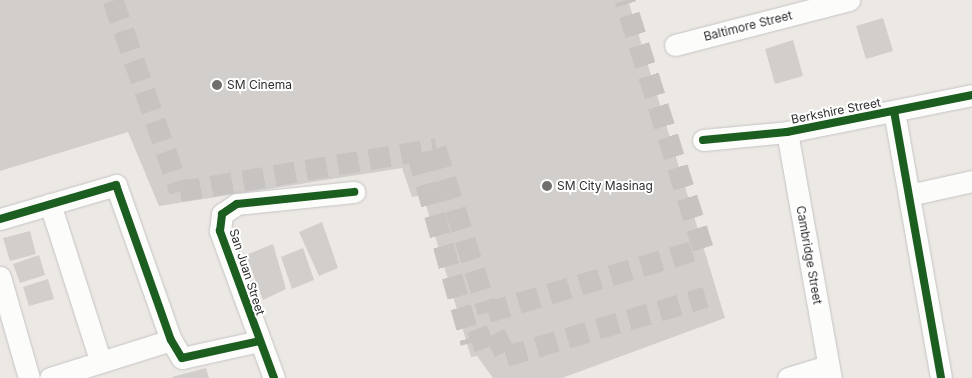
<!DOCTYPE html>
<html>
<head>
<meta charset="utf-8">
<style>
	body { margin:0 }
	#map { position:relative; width:972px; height:378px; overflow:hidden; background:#ece8e4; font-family:Inter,sans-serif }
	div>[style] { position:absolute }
	.building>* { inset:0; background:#d1cecb }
	.minor-tunnel>* { height:21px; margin-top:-10.5px; transform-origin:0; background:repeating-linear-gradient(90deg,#c6c3c0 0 21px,transparent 0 32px) }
	.roads { filter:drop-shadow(0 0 1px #c5c4c5) drop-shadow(0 0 1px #c5c4c5) }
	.minor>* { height:21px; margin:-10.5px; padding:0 10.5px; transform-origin:10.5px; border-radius:10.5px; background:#fcfcfb }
	.cycleway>* { height:8px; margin:-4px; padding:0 4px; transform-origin:4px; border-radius:4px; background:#1b5e20 }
	.dots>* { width:14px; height:14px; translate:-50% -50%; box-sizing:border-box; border:2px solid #fff; border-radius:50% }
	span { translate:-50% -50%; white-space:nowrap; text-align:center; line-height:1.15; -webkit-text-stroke:4px #fff; paint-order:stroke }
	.street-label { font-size:12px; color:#2e2e2e }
	.poi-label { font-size:12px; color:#2e2e2e }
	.left { translate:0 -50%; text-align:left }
</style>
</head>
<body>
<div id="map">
	<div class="building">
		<div style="clip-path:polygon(0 0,628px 0,725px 318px,562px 378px,493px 378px,477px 356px,471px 357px,423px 195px,412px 197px,402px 168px,159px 206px,128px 132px,0 171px)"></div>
		<div style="clip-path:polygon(883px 18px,893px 51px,866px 59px,856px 26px)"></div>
		<div style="clip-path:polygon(793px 40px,803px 76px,775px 84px,765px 49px)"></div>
		<div style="clip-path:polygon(322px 222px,338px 268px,319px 276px,299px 232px)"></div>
		<div style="clip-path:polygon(30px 231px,36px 254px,10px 261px,3px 238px)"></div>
		<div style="clip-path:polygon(273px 244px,286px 289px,263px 300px,246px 255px)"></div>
		<div style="clip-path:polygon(303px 248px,314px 280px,292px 289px,281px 257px)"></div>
		<div style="clip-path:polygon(39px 255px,45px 275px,20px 283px,13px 264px)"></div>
		<div style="clip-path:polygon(48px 279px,54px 299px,29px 306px,23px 287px)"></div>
		<div style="clip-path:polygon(206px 368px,209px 378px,172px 378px,172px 377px)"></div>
	</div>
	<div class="minor-tunnel">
		<div style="left:113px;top:0;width:202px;rotate:70.7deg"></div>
		<div style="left:180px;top:191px;width:260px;rotate:-9.5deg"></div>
		<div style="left:436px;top:148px;width:172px;rotate:72.4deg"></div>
		<div style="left:488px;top:312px;width:224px;rotate:-16.6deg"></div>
		<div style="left:703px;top:248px;width:260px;rotate:-107.5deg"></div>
		<div style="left:417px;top:153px;width:197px;rotate:74.1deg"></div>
		<div style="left:471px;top:342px;width:26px;rotate:-21deg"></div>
		<div style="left:495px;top:333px;width:25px;rotate:64deg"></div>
		<div style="left:506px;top:356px;width:208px;rotate:-16.5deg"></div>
	</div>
	<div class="roads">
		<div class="minor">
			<div style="left:675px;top:45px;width:180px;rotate:-14.5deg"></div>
			<div style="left:894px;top:111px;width:271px;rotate:80deg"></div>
			<div style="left:787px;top:132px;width:250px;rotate:79.9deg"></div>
			<div style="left:703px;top:140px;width:84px;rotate:-5.4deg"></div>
			<div style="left:787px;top:132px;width:189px;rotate:-11.3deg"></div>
			<div style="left:909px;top:195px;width:65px;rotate:-12.5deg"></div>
			<div style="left:50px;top:204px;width:164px;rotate:72.2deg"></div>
			<div style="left:0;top:219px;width:121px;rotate:-16.3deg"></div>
			<div style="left:116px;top:185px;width:164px;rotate:70.5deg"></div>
			<div style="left:171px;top:340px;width:21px;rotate:59deg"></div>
			<div style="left:182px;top:358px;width:79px;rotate:-12.4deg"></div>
			<div style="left:0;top:277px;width:105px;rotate:74deg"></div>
			<div style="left:50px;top:378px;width:127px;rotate:-17.4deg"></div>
			<div style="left:274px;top:378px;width:157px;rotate:-110.2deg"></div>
			<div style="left:220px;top:231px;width:17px;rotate:-83deg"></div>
			<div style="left:222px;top:214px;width:18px;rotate:-34deg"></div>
			<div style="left:237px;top:204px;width:118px;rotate:-5.9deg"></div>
			<div style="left:788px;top:378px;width:42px;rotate:-16.7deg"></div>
		</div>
	</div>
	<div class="cycleway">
		<div style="left:894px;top:111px;width:271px;rotate:80deg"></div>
		<div style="left:703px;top:140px;width:84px;rotate:-5.4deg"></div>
		<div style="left:787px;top:132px;width:189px;rotate:-11.3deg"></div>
		<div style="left:0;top:219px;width:121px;rotate:-16.3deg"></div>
		<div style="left:116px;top:185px;width:164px;rotate:70.5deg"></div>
		<div style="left:171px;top:340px;width:21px;rotate:59deg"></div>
		<div style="left:182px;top:358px;width:79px;rotate:-12.4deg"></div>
		<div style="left:274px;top:378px;width:157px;rotate:-110.2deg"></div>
		<div style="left:220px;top:231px;width:17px;rotate:-83deg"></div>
		<div style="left:222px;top:214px;width:18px;rotate:-34deg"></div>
		<div style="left:237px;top:204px;width:118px;rotate:-5.9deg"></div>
	</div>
	<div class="dots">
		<div style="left:217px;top:85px;background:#706f6e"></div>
		<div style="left:547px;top:186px;background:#706f6e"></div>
	</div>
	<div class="street-label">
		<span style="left:748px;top:26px;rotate:-14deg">Baltimore Street</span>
		<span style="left:836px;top:111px;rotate:-11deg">Berkshire Street</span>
		<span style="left:809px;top:255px;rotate:80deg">Cambridge Street</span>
		<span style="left:247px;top:272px;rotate:72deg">San Juan Street</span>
	</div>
	<div class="poi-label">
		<span class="left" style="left:227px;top:85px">SM Cinema</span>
		<span class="left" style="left:557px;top:186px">SM City Masinag</span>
	</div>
</div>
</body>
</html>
